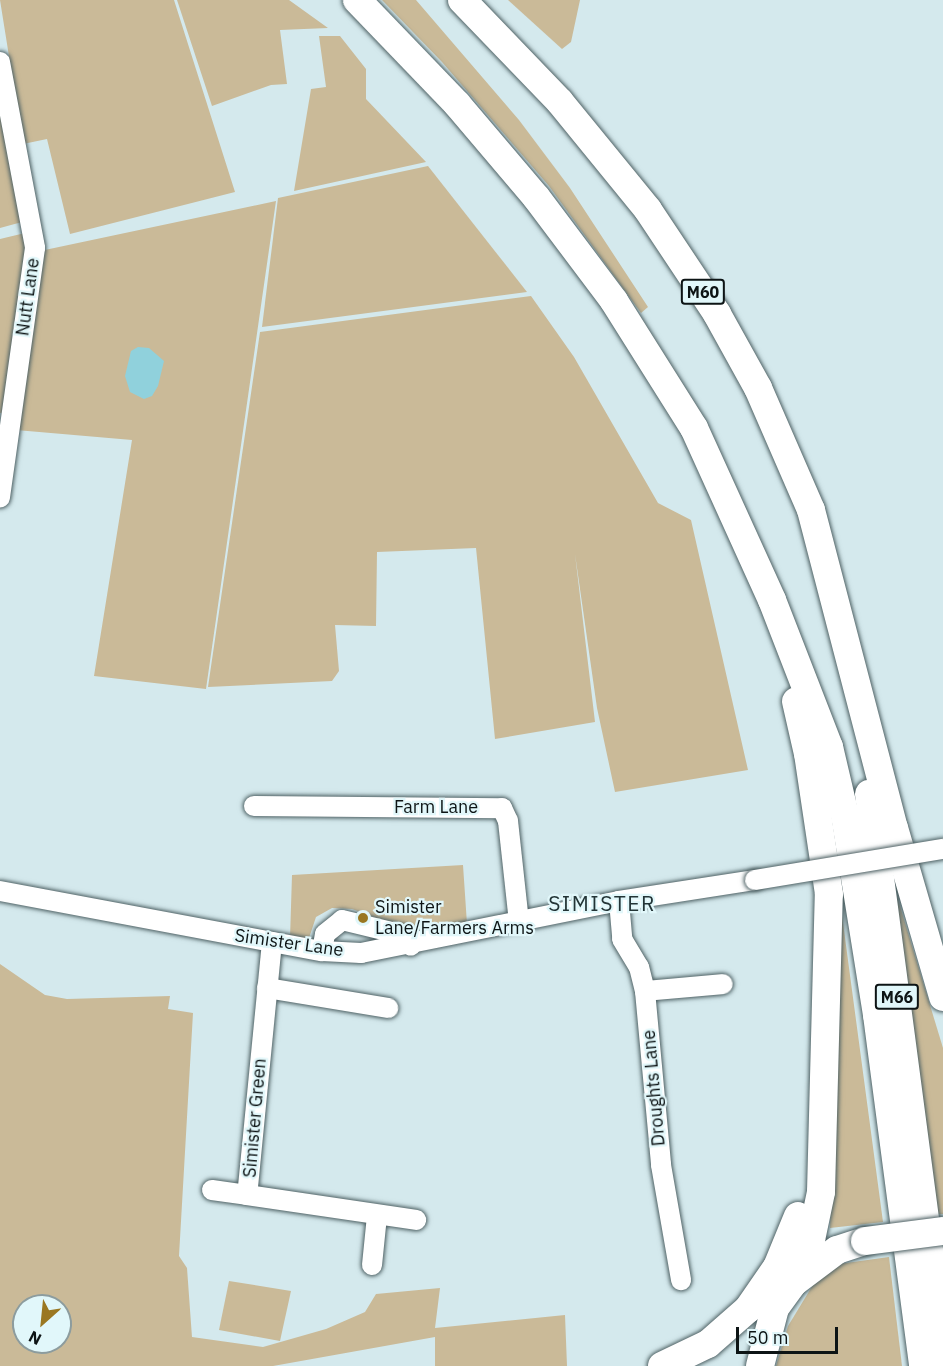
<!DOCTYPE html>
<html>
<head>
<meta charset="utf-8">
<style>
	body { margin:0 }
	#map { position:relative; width:943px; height:1366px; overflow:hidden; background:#d4e9ed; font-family:"IBM Plex Sans",sans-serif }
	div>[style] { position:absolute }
	.green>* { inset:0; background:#caba98 }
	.water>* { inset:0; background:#90d1dc }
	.roads { filter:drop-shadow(0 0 2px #4f6265) drop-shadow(0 0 2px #4f6265) }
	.minor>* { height:20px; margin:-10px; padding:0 10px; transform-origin:10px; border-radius:10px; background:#fff }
	.highway>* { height:28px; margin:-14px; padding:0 14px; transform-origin:14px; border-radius:14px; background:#fff }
	.bridges { filter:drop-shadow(0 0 2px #4f6265) drop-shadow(0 0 2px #4f6265) }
	.minor-bridge>* { height:20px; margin:-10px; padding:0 10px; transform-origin:10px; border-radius:10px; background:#fff }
	.highway-bridge>* { height:28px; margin:-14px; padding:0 14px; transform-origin:14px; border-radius:14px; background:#fff }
	.dots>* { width:16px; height:16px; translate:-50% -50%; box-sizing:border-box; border:3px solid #e1f7fa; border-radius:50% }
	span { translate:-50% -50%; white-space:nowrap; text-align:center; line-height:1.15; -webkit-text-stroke:4.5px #e1f7fa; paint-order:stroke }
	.shield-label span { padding:2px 4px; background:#e1f7fa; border:2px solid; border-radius:4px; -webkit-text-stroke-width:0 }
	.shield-label { font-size:16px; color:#0d1415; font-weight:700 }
	.street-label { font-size:18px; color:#0d1415 }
	.poi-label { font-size:18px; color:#0d1415 }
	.left { translate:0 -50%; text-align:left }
	.quarter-label { font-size:21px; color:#233436; letter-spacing:1.5px }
	.north { position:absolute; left:12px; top:1294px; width:60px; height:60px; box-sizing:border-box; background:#e1f7fa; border:2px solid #8c9c9e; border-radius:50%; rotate:207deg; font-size:16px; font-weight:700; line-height:24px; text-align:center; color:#0d1415 }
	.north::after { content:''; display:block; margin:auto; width:21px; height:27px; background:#9a7721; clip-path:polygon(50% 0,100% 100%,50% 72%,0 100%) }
	.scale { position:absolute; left:736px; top:1327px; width:102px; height:27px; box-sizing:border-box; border:3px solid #0d1415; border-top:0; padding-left:8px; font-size:18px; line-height:21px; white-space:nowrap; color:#0d1415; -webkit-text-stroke:4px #e1f7fa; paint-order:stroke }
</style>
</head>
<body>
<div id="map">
	<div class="green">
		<div style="clip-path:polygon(0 0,174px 0,235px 192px,70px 234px,47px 139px,23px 144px)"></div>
		<div style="clip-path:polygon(177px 0,289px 0,328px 28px,280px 30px,287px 84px,271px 85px,212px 106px)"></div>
		<div style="clip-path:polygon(382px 0,416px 0,519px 120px,570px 188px,648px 307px,641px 313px,549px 186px,442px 62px)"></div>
		<div style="clip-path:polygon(508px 0,580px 0,571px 42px,562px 49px)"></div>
		<div style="clip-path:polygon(319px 36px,340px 36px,366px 69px,366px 99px,426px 162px,294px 191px,311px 89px,326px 87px)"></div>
		<div style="clip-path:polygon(0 106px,22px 222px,0 228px)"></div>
		<div style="clip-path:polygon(428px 166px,527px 292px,262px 327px,278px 198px)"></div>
		<div style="clip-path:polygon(276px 201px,206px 689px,94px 676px,132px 440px,16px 430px,40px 251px)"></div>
		<div style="clip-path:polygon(25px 233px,28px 263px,8px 413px,0 413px,0 239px)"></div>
		<div style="clip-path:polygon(531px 296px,574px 357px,658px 503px,691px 520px,748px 770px,615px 792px,597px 708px,575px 554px,595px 722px,495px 739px,476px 548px,377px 552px,376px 626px,335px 625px,339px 671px,332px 681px,208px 687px,260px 332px)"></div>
		<div style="clip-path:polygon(463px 865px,467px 924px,432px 931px,410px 930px,352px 909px,332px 908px,316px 917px,308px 941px,290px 938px,292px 875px)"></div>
		<div style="clip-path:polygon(837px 878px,883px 1222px,830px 1228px,838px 983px)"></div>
		<div style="clip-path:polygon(896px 893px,943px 1048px,943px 1214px,938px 1214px)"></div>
		<div style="clip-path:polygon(evenodd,0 964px,45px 995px,67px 999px,170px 996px,168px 1009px,193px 1013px,179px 1256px,187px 1268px,192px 1337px,263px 1347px,326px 1329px,365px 1312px,376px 1294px,440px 1288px,435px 1328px,565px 1315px,567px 1366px,435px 1366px,435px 1337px,273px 1366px,0 1366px,0 964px,24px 1306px,60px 1306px,60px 1342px,24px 1342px,24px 1306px)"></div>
		<div style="clip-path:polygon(889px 1257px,902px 1366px,776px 1366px,788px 1326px,819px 1275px,839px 1264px)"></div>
		<div style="clip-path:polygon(229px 1281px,291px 1291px,280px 1341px,219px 1330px)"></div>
	</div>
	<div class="water">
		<div style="clip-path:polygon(138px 347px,149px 348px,164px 361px,158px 386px,152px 396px,144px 399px,130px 392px,125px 376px,131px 351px)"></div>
	</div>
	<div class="roads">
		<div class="minor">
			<div style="left:0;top:62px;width:189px;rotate:79.3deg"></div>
			<div style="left:35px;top:248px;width:252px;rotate:98deg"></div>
			<div style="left:254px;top:806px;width:248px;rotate:0.5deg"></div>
			<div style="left:502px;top:808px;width:14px;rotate:65deg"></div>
			<div style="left:508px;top:821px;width:102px;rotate:83.8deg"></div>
			<div style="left:0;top:891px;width:328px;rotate:10.6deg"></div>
			<div style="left:322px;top:951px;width:39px;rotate:3deg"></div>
			<div style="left:361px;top:953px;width:263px;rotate:-11.4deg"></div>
			<div style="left:619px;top:901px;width:138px;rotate:-8.8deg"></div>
			<div style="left:619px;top:901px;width:38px;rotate:85deg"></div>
			<div style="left:622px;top:939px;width:33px;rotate:59deg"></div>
			<div style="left:639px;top:967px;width:25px;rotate:76deg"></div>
			<div style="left:645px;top:991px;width:175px;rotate:84.7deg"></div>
			<div style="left:661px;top:1165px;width:117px;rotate:80.1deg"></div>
			<div style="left:272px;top:942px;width:254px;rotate:95.6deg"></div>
			<div style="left:247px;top:1195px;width:171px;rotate:8.4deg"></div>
			<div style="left:322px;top:951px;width:17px;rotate:-80deg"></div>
			<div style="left:325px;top:934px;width:22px;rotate:-39deg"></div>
			<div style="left:342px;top:920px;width:68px;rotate:13.6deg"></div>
			<div style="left:408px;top:936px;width:10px;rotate:73deg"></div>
			<div style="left:267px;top:988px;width:123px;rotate:9.4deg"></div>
			<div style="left:645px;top:991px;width:78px;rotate:-5.1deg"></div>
			<div style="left:212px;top:1190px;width:35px;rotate:8deg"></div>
			<div style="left:372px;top:1265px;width:49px;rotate:-84.2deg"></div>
		</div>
		<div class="highway">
			<div style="left:357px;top:0;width:144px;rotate:46.1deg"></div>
			<div style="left:457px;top:104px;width:122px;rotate:49.7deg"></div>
			<div style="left:536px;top:197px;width:130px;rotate:53.1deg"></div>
			<div style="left:614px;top:301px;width:150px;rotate:57.8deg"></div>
			<div style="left:694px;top:428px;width:189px;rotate:65.6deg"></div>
			<div style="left:772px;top:600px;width:158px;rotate:68.8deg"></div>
			<div style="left:829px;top:747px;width:70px;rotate:76.8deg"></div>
			<div style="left:845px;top:815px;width:203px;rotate:80.9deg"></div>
			<div style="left:877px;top:1015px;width:354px;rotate:82.5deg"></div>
			<div style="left:462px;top:0;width:141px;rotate:46.1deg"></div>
			<div style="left:560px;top:102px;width:139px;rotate:50.8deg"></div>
			<div style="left:648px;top:210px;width:125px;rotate:56.4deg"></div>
			<div style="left:717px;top:314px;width:85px;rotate:61deg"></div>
			<div style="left:758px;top:388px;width:133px;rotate:66.5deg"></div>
			<div style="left:811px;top:510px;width:329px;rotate:75.4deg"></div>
			<div style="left:894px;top:828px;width:176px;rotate:73.8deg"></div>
			<div style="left:869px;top:794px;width:566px;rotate:82.49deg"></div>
			<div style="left:793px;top:1283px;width:47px;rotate:-67.3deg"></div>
			<div style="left:811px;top:1240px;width:49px;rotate:-78.2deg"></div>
			<div style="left:821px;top:1192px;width:298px;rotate:-88.5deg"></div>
			<div style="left:829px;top:894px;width:142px;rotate:-98.5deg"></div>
			<div style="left:808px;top:754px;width:54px;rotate:-102.8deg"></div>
			<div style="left:662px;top:1366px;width:51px;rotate:-25.6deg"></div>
			<div style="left:708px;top:1344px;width:53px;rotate:-41.2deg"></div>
			<div style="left:748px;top:1309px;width:51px;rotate:-55.4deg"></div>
			<div style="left:777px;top:1267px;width:55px;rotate:-67.6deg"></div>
			<div style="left:760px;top:1366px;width:60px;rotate:-75.5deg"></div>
			<div style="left:775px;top:1308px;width:31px;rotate:-54deg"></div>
			<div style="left:793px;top:1283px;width:55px;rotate:-36.9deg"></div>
			<div style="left:837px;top:1250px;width:29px;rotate:-18deg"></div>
		</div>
	</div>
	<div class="bridges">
		<div class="minor-bridge">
			<div style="left:755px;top:880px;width:191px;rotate:-9.4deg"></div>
		</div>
		<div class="highway-bridge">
			<div style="left:865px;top:1241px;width:79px;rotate:-7.3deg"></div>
		</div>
	</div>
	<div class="dots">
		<div style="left:363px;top:918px;background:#9a7721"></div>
	</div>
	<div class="shield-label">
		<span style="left:703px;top:292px">M60</span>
		<span style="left:897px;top:997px">M66</span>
	</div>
	<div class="street-label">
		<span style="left:28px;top:297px;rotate:-82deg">Nutt Lane</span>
		<span style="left:436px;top:807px">Farm Lane</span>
		<span style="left:289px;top:943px;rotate:8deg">Simister Lane</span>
		<span style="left:654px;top:1088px;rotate:-95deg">Droughts Lane</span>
		<span style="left:255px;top:1118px;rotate:-85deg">Simister Green</span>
	</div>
	<div class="poi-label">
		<span class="left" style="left:375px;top:918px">Simister<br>Lane/Farmers Arms</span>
	</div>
	<div class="quarter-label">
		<span style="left:602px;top:903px">SIMISTER</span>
	</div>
	<div class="north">N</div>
	<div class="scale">50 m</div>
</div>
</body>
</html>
